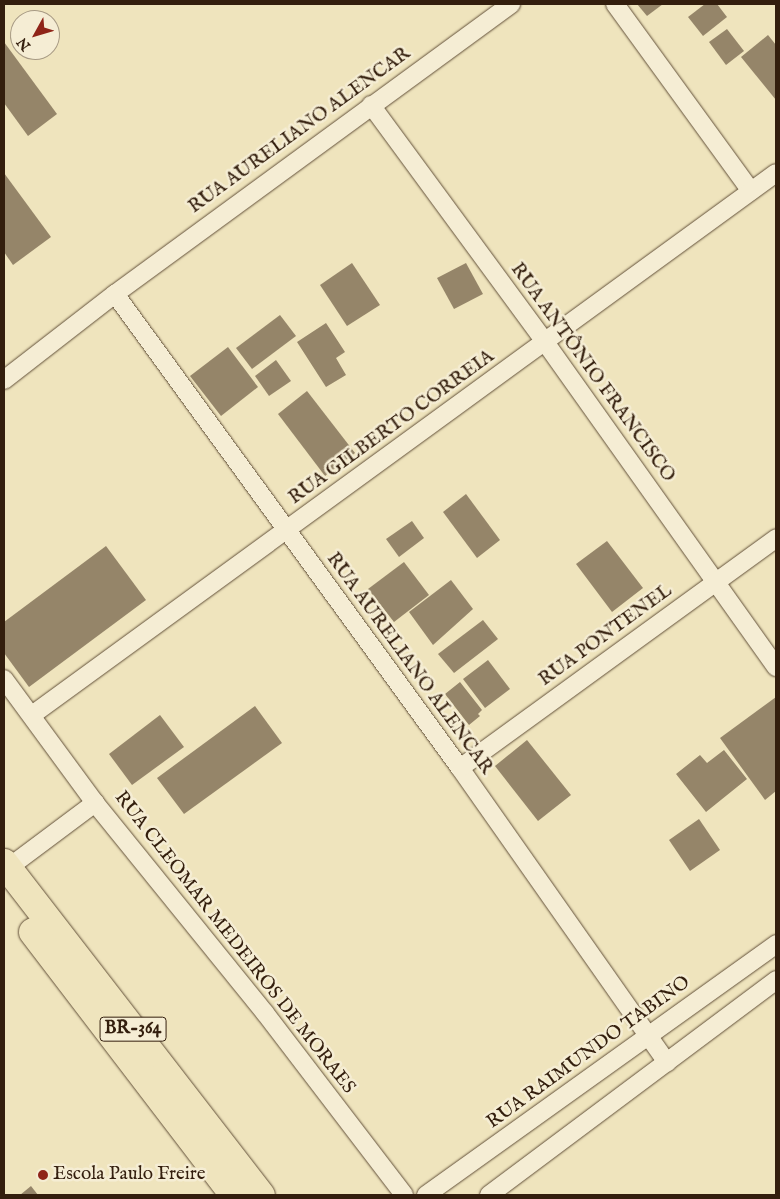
<!DOCTYPE html>
<html>
<head>
<meta charset="utf-8">
<style>
	body { margin:0 }
	#map { position:relative; width:780px; height:1199px; overflow:hidden; background:#efe4bd; font-family:"IM FELL English",serif }
	div>[style] { position:absolute }
	.building>* { inset:0; background:#958569 }
	.roads { filter:drop-shadow(0 0 1px #625039) drop-shadow(0 0 1px #625039) }
	.street>* { height:18px; margin:-9px; padding:0 9px; transform-origin:9px; border-radius:9px; background:#f5edd4 }
	.highway>* { height:28px; margin:-14px; padding:0 14px; transform-origin:14px; border-radius:14px; background:#efe4bd }
	.dots>* { width:14px; height:14px; translate:-50% -50%; box-sizing:border-box; border:2px solid #f5edd4; border-radius:50% }
	span { translate:-50% -50%; white-space:nowrap; text-align:center; line-height:1.15; -webkit-text-stroke:5px #f5edd4; paint-order:stroke }
	.shield-label span { padding:1px 4px; background:#f5edd4; border:1px solid; border-radius:4px; -webkit-text-stroke-width:0 }
	.shield-label { font-size:18px; color:#331e0d; font-weight:700 }
	.street-label { font-size:19px; color:#331e0d }
	.poi-label { font-size:19px; color:#331e0d }
	.left { translate:0 -50%; text-align:left }
	.frame { position:absolute; inset:0; border:5px solid #331e0d; pointer-events:none }
	.north { position:absolute; left:10px; top:10px; width:50px; height:50px; box-sizing:border-box; background:#f5edd4; border:1px solid #a79a84; border-radius:50%; rotate:231deg; font-size:14px; font-weight:700; line-height:20px; text-align:center; color:#331e0d }
	.north::after { content:''; display:block; margin:auto; width:18px; height:22px; background:#8f2418; clip-path:polygon(50% 0,100% 100%,50% 72%,0 100%) }
</style>
</head>
<body>
<div id="map">
	<div class="building">
		<div style="clip-path:polygon(637px 4px,663px 4px,647px 16px)"></div>
		<div style="clip-path:polygon(705px 4px,717px 4px,727px 17px,703px 36px,688px 17px)"></div>
		<div style="clip-path:polygon(727px 29px,744px 51px,726px 65px,709px 42px)"></div>
		<div style="clip-path:polygon(768px 35px,776px 45px,776px 100px,741px 57px)"></div>
		<div style="clip-path:polygon(4px 42px,57px 114px,28px 136px,4px 103px)"></div>
		<div style="clip-path:polygon(4px 173px,51px 237px,13px 265px,4px 252px)"></div>
		<div style="clip-path:polygon(352px 263px,380px 305px,347px 326px,320px 285px)"></div>
		<div style="clip-path:polygon(466px 263px,483px 294px,454px 309px,437px 278px)"></div>
		<div style="clip-path:polygon(280px 315px,296px 336px,252px 369px,236px 348px)"></div>
		<div style="clip-path:polygon(326px 323px,345px 352px,336px 358px,346px 375px,326px 387px,297px 342px)"></div>
		<div style="clip-path:polygon(228px 347px,258px 387px,221px 416px,190px 376px)"></div>
		<div style="clip-path:polygon(276px 360px,291px 381px,269px 396px,255px 376px)"></div>
		<div style="clip-path:polygon(307px 391px,355px 453px,325px 476px,278px 414px)"></div>
		<div style="clip-path:polygon(466px 494px,500px 540px,477px 558px,443px 512px)"></div>
		<div style="clip-path:polygon(412px 521px,424px 538px,399px 557px,386px 539px)"></div>
		<div style="clip-path:polygon(607px 541px,643px 588px,612px 612px,576px 564px)"></div>
		<div style="clip-path:polygon(106px 546px,146px 600px,29px 687px,4px 653px,4px 622px)"></div>
		<div style="clip-path:polygon(404px 562px,429px 595px,394px 622px,368px 589px)"></div>
		<div style="clip-path:polygon(451px 580px,473px 609px,433px 645px,409px 612px)"></div>
		<div style="clip-path:polygon(483px 620px,498px 639px,454px 673px,438px 654px)"></div>
		<div style="clip-path:polygon(488px 660px,510px 689px,485px 708px,463px 679px)"></div>
		<div style="clip-path:polygon(460px 682px,482px 710px,478px 714px,480px 716px,469px 725px,445px 694px)"></div>
		<div style="clip-path:polygon(776px 697px,776px 791px,765px 800px,720px 738px)"></div>
		<div style="clip-path:polygon(255px 706px,282px 743px,184px 814px,157px 778px)"></div>
		<div style="clip-path:polygon(160px 715px,184px 747px,132px 785px,109px 754px)"></div>
		<div style="clip-path:polygon(527px 740px,571px 795px,538px 821px,495px 766px)"></div>
		<div style="clip-path:polygon(724px 750px,747px 779px,706px 812px,676px 774px,700px 755px,707px 763px)"></div>
		<div style="clip-path:polygon(699px 819px,720px 850px,690px 871px,669px 840px)"></div>
		<div style="clip-path:polygon(31px 1186px,38px 1195px,20px 1195px)"></div>
	</div>
	<div class="roads">
		<div class="street">
			<div style="left:615px;top:4px;width:231px;rotate:54deg"></div>
			<div style="left:371px;top:105px;width:294px;rotate:53.7deg"></div>
			<div style="left:545px;top:342px;width:399px;rotate:54.6deg"></div>
			<div style="left:115px;top:294px;width:586px;rotate:53.95deg"></div>
			<div style="left:460px;top:768px;width:360px;rotate:54.9deg"></div>
			<div style="left:4px;top:380px;width:140px;rotate:-37.8deg"></div>
			<div style="left:115px;top:294px;width:491px;rotate:-36.2deg"></div>
			<div style="left:4px;top:679px;width:154px;rotate:53.7deg"></div>
			<div style="left:95px;top:803px;width:270px;rotate:51deg"></div>
			<div style="left:265px;top:1013px;width:229px;rotate:52.6deg"></div>
			<div style="left:32px;top:715px;width:920px;rotate:-36.07deg"></div>
			<div style="left:460px;top:768px;width:391px;rotate:-36deg"></div>
			<div style="left:8px;top:868px;width:109px;rotate:-36.8deg"></div>
			<div style="left:426px;top:1195px;width:431px;rotate:-35.6deg"></div>
			<div style="left:489px;top:1195px;width:359px;rotate:-36.8deg"></div>
		</div>
		<div class="highway">
			<div style="left:4px;top:863px;width:420px;rotate:52.3deg"></div>
			<div style="left:33px;top:932px;width:331px;rotate:52.6deg"></div>
		</div>
	</div>
	<div class="dots">
		<div style="left:43px;top:1175px;background:#8f2418"></div>
	</div>
	<div class="shield-label">
		<span style="left:133px;top:1029px">BR-364</span>
	</div>
	<div class="street-label">
		<span style="left:300px;top:131px;rotate:-36deg">RUA AURELIANO ALENCAR</span>
		<span style="left:592px;top:373px;rotate:54deg">RUA ANTÔNIO FRANCISCO</span>
		<span style="left:392px;top:428px;rotate:-36deg">RUA GILBERTO CORREIA</span>
		<span style="left:606px;top:636px;rotate:-36deg">RUA PONTENEL</span>
		<span style="left:409px;top:664px;rotate:54deg">RUA AURELIANO ALENCAR</span>
		<span style="left:234px;top:943px;rotate:52deg">RUA CLEOMAR MEDEIROS DE MORAES</span>
		<span style="left:589px;top:1053px;rotate:-36deg">RUA RAIMUNDO TABINO</span>
	</div>
	<div class="poi-label">
		<span class="left" style="left:53px;top:1175px">Escola Paulo Freire</span>
	</div>
	<div class="frame"></div>
	<div class="north">N</div>
</div>
</body>
</html>
